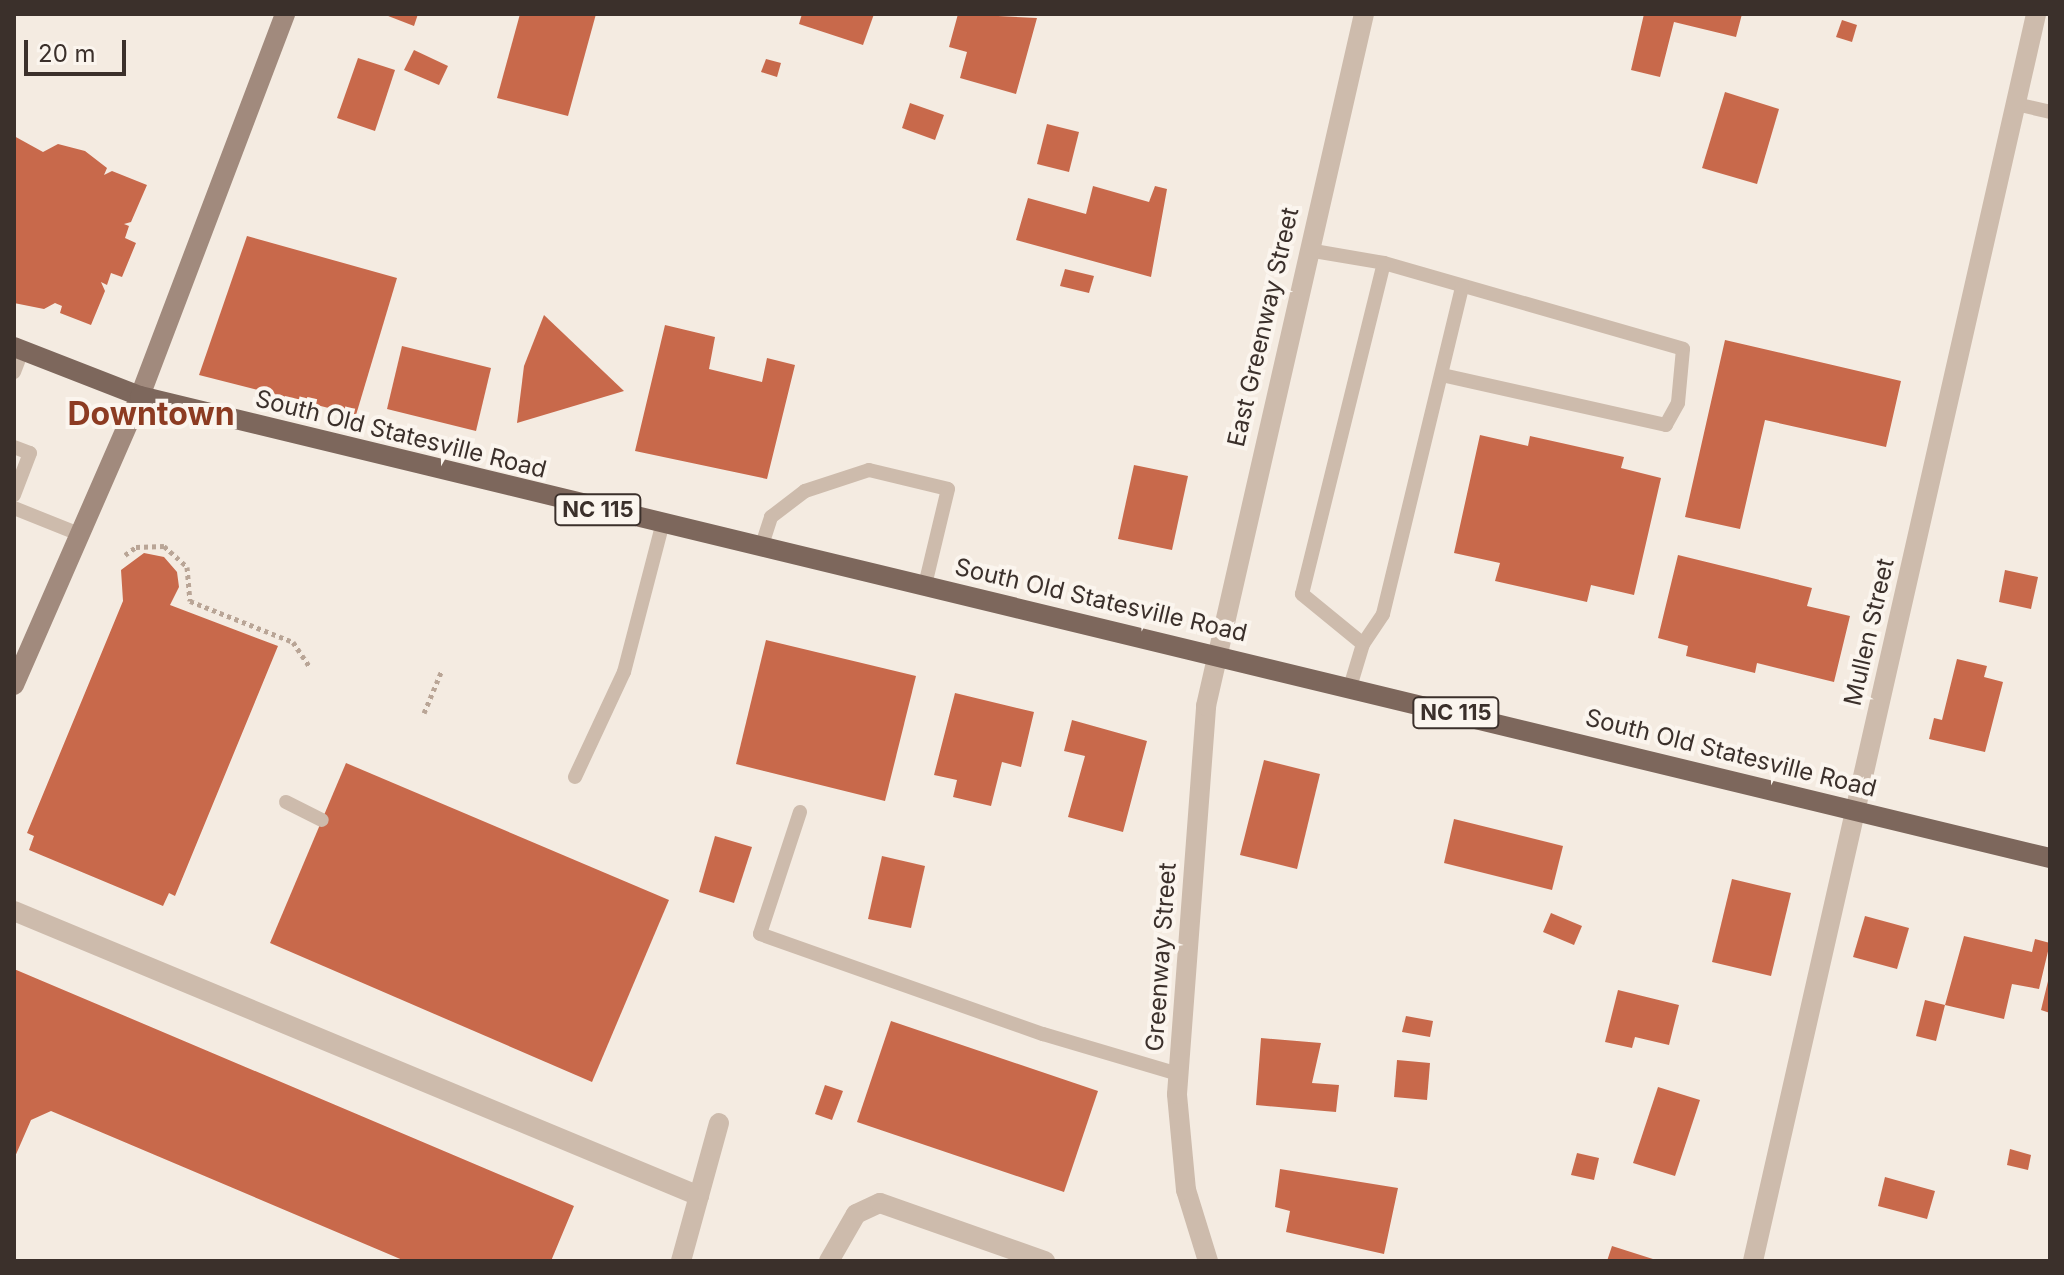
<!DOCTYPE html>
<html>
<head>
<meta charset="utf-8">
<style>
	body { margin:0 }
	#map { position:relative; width:2064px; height:1275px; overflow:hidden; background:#f4ebe1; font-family:Inter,sans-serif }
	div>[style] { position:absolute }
	.building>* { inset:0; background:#c8694b }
	.path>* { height:5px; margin-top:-2.5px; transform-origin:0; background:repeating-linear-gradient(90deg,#b9a596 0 4px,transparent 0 8px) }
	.service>* { height:14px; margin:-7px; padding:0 7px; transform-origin:7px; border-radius:7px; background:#cdbbac }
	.minor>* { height:20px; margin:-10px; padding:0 10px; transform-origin:10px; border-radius:10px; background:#cdbbac }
	.secondary>* { height:20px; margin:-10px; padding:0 10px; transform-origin:10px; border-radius:10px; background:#a18a7d }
	.primary>* { height:20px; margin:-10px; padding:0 10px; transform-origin:10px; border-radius:10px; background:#7d675c }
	span { translate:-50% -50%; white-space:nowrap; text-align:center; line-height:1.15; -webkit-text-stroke:8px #fbf5ee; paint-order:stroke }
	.shield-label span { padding:2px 6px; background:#fbf5ee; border:2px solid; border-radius:6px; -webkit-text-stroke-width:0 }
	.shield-label { font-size:22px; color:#3b302b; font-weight:700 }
	.street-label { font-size:24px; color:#3b302b }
	.district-label { font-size:32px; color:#8c3b22; font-weight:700 }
	.frame { position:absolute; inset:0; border:16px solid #3b302b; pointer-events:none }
	.scale { position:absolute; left:24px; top:40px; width:102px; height:36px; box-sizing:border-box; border:4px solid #3b302b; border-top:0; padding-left:10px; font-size:24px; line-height:28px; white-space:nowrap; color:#3b302b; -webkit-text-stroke:6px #fbf5ee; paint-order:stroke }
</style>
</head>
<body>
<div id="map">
	<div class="building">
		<div style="clip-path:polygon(383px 14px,418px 14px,414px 26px)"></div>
		<div style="clip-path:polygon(520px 14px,596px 14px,568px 116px,497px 98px)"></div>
		<div style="clip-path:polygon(802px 14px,874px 14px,863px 45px,799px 24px)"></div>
		<div style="clip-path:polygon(958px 14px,1037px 18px,1016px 94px,960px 78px,967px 52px,949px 47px)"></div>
		<div style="clip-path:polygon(1644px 14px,1742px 14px,1736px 37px,1674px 22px,1660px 77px,1631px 70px)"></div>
		<div style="clip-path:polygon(1842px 20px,1857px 25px,1852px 42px,1836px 37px)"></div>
		<div style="clip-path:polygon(414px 50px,448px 66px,439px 85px,404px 70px)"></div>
		<div style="clip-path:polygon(358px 58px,395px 70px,375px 131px,337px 118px)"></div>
		<div style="clip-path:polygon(766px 59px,781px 63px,777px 77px,761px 72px)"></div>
		<div style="clip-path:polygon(1725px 92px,1779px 109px,1757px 184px,1702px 168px)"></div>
		<div style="clip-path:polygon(910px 103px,944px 115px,935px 140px,902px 128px)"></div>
		<div style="clip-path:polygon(1047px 124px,1079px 132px,1069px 172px,1037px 164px)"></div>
		<div style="clip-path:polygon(14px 136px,43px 152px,58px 144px,85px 151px,107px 168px,104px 175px,112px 171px,147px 185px,131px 222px,124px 224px,129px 226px,125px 238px,136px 243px,122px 277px,111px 273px,107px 285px,101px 282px,105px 291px,91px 325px,60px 313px,62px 306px,55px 303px,44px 309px,14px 303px)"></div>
		<div style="clip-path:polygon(1093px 186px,1149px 202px,1155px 186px,1167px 189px,1151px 277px,1016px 240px,1028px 198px,1086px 214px)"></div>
		<div style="clip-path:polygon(247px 236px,397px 278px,356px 415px,199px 375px)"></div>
		<div style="clip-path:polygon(1065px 269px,1094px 276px,1089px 293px,1060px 286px)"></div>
		<div style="clip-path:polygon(544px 315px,624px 391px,517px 423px,524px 366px)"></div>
		<div style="clip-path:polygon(665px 325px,715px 337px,709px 369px,762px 382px,767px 358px,795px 365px,767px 479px,635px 451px)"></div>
		<div style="clip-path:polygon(1725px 340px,1901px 381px,1886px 447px,1765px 420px,1740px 529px,1685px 517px)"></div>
		<div style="clip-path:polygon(402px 346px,491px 368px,476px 431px,387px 409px)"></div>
		<div style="clip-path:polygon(1480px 435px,1528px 446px,1530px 436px,1624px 457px,1621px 468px,1661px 478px,1634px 595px,1591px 585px,1587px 602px,1495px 581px,1500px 563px,1454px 553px)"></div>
		<div style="clip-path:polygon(1134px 465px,1188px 476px,1172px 550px,1118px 539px)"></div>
		<div style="clip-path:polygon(144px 553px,164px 557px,177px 572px,179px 587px,170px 605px,278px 646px,175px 896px,169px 893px,163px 906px,29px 850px,34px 836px,27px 833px,123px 601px,121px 570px)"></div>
		<div style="clip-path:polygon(1678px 555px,1812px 588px,1807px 606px,1850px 616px,1834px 682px,1757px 663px,1755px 673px,1686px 656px,1688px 646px,1658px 638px)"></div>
		<div style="clip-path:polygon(2005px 570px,2038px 577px,2031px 609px,1999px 602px)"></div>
		<div style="clip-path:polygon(766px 640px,916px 676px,885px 801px,736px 764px)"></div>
		<div style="clip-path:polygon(1957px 659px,1987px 666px,1984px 677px,2003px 682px,1985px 752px,1929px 739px,1934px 718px,1942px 720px)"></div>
		<div style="clip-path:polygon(955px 693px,1034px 712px,1021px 767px,1002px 762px,991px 806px,953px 797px,957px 780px,934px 775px)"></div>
		<div style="clip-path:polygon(1072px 720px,1147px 741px,1123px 832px,1068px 817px,1085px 756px,1064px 751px)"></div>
		<div style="clip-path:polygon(1264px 760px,1320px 774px,1297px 869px,1240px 855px)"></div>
		<div style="clip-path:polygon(346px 763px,669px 900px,592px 1082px,270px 943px)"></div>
		<div style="clip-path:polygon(1454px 819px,1563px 846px,1552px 890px,1444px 863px)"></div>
		<div style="clip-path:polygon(715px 836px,752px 847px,734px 903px,699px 892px)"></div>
		<div style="clip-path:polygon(882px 856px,925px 866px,911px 928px,868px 919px)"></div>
		<div style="clip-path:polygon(1732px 879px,1791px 893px,1771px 976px,1712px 962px)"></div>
		<div style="clip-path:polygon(1551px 913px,1582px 926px,1574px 945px,1543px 932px)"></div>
		<div style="clip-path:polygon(1865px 916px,1909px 928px,1897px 969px,1853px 957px)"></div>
		<div style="clip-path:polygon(1964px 936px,2032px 952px,2035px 939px,2050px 943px,2039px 989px,2012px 984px,2004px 1019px,1945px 1005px,1936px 1041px,1916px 1036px,1925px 1000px,1945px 1005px)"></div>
		<div style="clip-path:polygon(14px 969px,574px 1206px,551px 1261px,405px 1261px,51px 1111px,31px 1120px,14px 1159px)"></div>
		<div style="clip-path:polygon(2049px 977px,2050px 977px,2050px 1013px,2041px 1010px)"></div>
		<div style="clip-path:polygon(1618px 990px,1679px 1005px,1669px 1045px,1635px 1037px,1632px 1048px,1605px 1042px)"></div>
		<div style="clip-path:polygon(1406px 1016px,1433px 1021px,1430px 1037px,1402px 1032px)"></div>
		<div style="clip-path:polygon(891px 1021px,1098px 1091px,1064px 1192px,857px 1122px)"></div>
		<div style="clip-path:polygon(1261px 1038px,1321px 1043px,1312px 1083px,1339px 1085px,1336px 1112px,1256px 1105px)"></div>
		<div style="clip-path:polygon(1397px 1060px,1430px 1063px,1427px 1100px,1394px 1097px)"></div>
		<div style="clip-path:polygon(825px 1085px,843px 1091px,832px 1120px,815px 1114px)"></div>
		<div style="clip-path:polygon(1658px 1087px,1700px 1100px,1675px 1176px,1633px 1163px)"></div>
		<div style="clip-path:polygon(2010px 1149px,2031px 1155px,2028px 1170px,2007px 1165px)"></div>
		<div style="clip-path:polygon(1577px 1153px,1599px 1158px,1594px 1180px,1571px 1175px)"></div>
		<div style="clip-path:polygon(1280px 1169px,1398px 1188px,1384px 1254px,1286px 1232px,1290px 1211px,1275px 1207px)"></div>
		<div style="clip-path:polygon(1885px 1177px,1935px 1191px,1927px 1219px,1878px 1206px)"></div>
		<div style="clip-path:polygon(1612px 1246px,1656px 1260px,1656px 1261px,1607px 1261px)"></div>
	</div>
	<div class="path">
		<div style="left:125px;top:555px;width:14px;rotate:-36deg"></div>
		<div style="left:136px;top:547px;width:28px;rotate:-2deg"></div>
		<div style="left:164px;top:546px;width:31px;rotate:42deg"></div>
		<div style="left:187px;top:567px;width:34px;rotate:85deg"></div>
		<div style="left:190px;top:601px;width:111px;rotate:21.7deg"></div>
		<div style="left:293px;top:642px;width:29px;rotate:56deg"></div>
		<div style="left:424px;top:713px;width:47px;rotate:-67.3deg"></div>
	</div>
	<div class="service">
		<div style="left:2016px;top:104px;width:35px;rotate:13deg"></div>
		<div style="left:1308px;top:250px;width:77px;rotate:9.7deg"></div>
		<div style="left:1384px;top:263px;width:311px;rotate:16deg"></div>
		<div style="left:1683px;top:349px;width:54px;rotate:95.3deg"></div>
		<div style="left:1678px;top:403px;width:25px;rotate:119deg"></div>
		<div style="left:1666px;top:425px;width:230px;rotate:-167.4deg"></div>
		<div style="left:14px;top:372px;width:22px;rotate:-69deg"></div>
		<div style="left:14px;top:447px;width:17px;rotate:21deg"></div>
		<div style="left:30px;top:453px;width:45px;rotate:110.9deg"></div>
		<div style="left:14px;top:508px;width:72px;rotate:21.9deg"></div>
		<div style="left:761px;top:548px;width:33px;rotate:-72deg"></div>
		<div style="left:771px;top:517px;width:43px;rotate:-37.4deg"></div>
		<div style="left:805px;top:491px;width:67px;rotate:-18.2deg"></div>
		<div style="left:869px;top:470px;width:81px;rotate:13.5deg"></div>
		<div style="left:948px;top:489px;width:99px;rotate:103.5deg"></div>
		<div style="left:1363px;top:644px;width:79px;rotate:-140.7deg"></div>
		<div style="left:1302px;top:594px;width:341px;rotate:-76.1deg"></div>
		<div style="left:1350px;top:687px;width:45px;rotate:-73.2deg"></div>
		<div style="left:1363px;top:644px;width:36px;rotate:-56deg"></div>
		<div style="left:1383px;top:614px;width:335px;rotate:-76.4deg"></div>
		<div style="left:575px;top:777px;width:116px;rotate:-65deg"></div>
		<div style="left:624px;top:672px;width:151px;rotate:-75.4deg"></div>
		<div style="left:286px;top:802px;width:40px;rotate:26.6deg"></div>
		<div style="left:800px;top:812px;width:128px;rotate:108.2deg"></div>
		<div style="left:760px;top:934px;width:300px;rotate:19.5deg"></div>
		<div style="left:1043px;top:1034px;width:141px;rotate:16.5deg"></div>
	</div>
	<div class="minor">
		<div style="left:14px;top:911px;width:742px;rotate:22.59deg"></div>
		<div style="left:681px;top:1261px;width:143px;rotate:-74.6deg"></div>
		<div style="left:829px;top:1261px;width:54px;rotate:-60.1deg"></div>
		<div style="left:856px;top:1214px;width:26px;rotate:-25deg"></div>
		<div style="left:880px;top:1203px;width:175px;rotate:19.4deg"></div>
		<div style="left:1208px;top:1261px;width:74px;rotate:-107.2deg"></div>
		<div style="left:1186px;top:1190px;width:96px;rotate:-95.4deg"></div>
		<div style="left:1177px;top:1094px;width:389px;rotate:-85.7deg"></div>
		<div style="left:1206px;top:706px;width:710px;rotate:-77.14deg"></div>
		<div style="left:1753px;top:1261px;width:1279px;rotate:-77.21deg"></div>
	</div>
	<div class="secondary">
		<div style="left:14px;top:685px;width:315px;rotate:-66.4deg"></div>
		<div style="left:140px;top:396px;width:409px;rotate:-69.2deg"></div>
	</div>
	<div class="primary">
		<div style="left:14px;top:347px;width:135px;rotate:21.3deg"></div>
		<div style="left:140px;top:396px;width:1965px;rotate:13.6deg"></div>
	</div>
	<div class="shield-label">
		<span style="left:598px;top:510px">NC 115</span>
		<span style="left:1456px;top:713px">NC 115</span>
	</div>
	<div class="street-label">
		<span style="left:1263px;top:327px;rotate:-77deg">East Greenway Street</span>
		<span style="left:401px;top:434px;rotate:14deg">South Old Statesville Road</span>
		<span style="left:1101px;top:600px;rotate:13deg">South Old Statesville Road</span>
		<span style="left:1869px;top:632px;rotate:-77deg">Mullen Street</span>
		<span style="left:1731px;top:753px;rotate:14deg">South Old Statesville Road</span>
		<span style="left:1161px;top:957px;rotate:-86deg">Greenway Street</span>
	</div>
	<div class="district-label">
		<span style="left:151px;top:414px">Downtown</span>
	</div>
	<div class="frame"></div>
	<div class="scale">20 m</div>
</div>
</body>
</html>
